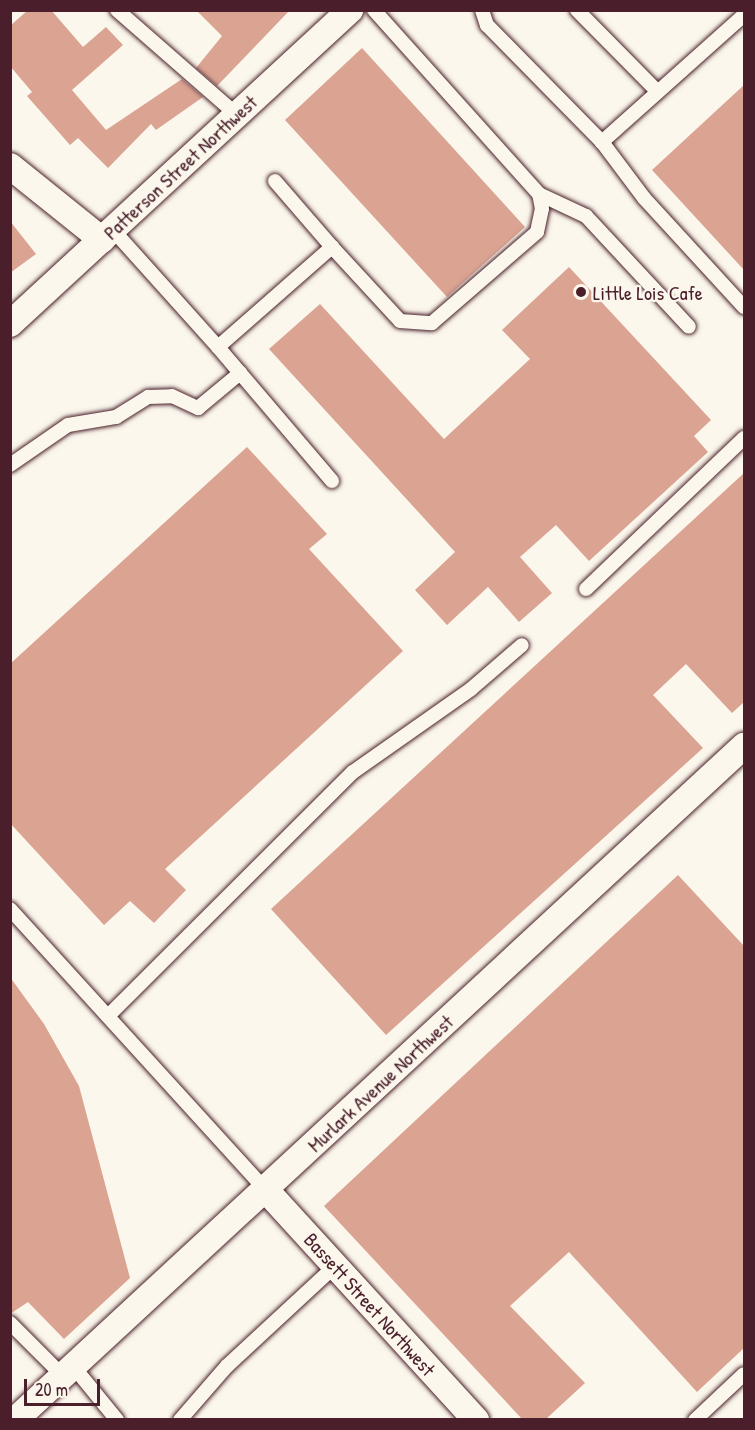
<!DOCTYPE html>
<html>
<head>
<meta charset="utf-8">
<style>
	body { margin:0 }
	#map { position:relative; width:755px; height:1430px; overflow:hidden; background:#fbf7ec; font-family:"Patrick Hand",sans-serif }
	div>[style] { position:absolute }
	.building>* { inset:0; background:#daa392 }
	.roads { filter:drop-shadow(0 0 2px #4a1f2b) drop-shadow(0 0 2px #4a1f2b) }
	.lane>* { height:14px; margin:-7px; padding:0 7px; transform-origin:7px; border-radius:7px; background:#fbf7ec }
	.street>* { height:26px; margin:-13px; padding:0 13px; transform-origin:13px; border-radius:13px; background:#fbf7ec }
	.dots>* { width:16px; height:16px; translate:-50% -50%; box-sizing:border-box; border:3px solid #fbf7ec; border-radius:50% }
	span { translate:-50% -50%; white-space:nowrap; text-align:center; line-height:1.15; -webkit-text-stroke:4.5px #fbf7ec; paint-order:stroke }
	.street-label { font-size:20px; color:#4a1f2b }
	.poi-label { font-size:20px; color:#4a1f2b }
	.left { translate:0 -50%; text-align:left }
	.frame { position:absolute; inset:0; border:12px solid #4a1f2b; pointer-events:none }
	.scale { position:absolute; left:24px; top:1379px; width:76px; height:27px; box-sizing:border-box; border:3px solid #4a1f2b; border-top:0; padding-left:8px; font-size:18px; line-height:21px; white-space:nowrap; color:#4a1f2b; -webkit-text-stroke:4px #fbf7ec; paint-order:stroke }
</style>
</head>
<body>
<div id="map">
	<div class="building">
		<div style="clip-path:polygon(28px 10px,51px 10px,83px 47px,106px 27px,123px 45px,72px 90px,106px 130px,182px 79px,203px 97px,156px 130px,151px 124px,108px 168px,78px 138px,70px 145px,27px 96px,32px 92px,10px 66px,10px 26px)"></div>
		<div style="clip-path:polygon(196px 10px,290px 10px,217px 86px,196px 68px,222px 36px)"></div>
		<div style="clip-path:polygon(362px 48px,525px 227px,447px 297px,285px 120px)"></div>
		<div style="clip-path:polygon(744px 85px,744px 270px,652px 170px)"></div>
		<div style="clip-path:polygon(10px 221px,36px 254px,10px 273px)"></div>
		<div style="clip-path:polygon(569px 267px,711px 420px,694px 436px,708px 452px,589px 561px,556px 525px,520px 557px,552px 593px,519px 622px,488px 587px,447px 625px,415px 590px,455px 552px,269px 349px,320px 304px,444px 439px,530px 359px,502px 330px)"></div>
		<div style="clip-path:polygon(247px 447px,327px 534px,309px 549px,403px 651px,165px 869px,186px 890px,154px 923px,130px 901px,104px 925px,10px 823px,10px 664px)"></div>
		<div style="clip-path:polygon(744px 473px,744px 702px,732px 713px,686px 664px,653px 695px,703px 748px,386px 1035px,271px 909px)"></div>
		<div style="clip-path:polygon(678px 875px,744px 946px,744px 1348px,697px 1392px,569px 1252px,510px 1306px,585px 1383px,546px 1419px,522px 1419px,324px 1206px)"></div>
		<div style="clip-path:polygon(10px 977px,44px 1024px,79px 1086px,130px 1278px,64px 1339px,28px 1302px,10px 1314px)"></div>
	</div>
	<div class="roads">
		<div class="lane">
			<div style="left:117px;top:10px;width:159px;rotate:41.2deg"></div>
			<div style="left:482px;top:10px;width:16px;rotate:72deg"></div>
			<div style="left:487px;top:25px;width:164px;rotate:45.5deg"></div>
			<div style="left:577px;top:10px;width:114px;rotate:45.4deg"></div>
			<div style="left:744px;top:15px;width:191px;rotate:138.2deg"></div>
			<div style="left:602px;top:142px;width:70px;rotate:53.1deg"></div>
			<div style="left:644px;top:198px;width:148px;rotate:47.5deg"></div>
			<div style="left:275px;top:181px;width:87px;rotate:49.2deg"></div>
			<div style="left:539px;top:194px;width:52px;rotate:25.1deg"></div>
			<div style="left:586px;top:216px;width:151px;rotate:47.1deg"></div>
			<div style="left:113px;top:230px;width:157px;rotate:48.1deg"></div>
			<div style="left:218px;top:347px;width:152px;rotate:-41.3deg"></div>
			<div style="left:332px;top:247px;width:100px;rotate:47.4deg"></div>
			<div style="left:400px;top:321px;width:32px;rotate:4deg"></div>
			<div style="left:432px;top:323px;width:139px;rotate:-40.9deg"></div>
			<div style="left:537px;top:232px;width:24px;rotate:-78deg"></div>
			<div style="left:542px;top:209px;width:15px;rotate:-101deg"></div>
			<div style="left:539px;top:194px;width:247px;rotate:-131.9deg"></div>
			<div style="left:218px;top:347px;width:176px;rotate:49.6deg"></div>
			<div style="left:10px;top:465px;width:70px;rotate:-34.6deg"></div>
			<div style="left:68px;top:425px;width:49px;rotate:-9.5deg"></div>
			<div style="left:116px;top:417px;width:38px;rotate:-32deg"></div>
			<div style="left:148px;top:397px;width:24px;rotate:-2deg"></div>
			<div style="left:172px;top:396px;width:29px;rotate:25deg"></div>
			<div style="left:198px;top:408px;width:55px;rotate:-39.8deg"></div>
			<div style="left:586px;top:589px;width:219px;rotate:-43.7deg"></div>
			<div style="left:10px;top:909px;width:379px;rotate:47.7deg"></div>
			<div style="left:108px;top:1016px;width:346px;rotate:-44.9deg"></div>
			<div style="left:353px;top:772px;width:144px;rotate:-35.1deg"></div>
			<div style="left:471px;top:689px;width:67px;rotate:-40.8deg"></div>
			<div style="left:10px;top:1323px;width:74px;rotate:45deg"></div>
			<div style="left:73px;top:1366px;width:70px;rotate:50.8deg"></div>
			<div style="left:180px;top:1420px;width:72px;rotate:-49deg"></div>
			<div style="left:227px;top:1366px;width:147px;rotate:-42.8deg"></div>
			<div style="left:695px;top:1420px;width:67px;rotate:-43.2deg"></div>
		</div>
		<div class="street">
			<div style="left:10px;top:166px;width:118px;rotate:38.8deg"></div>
			<div style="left:10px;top:324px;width:463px;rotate:-42.7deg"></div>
			<div style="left:265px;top:1189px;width:313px;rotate:47.6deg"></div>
			<div style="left:15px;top:1420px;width:993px;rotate:-42.76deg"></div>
		</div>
	</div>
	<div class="dots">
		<div style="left:581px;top:292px;background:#4a1f2b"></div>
	</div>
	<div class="street-label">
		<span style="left:180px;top:167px;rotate:-43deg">Patterson Street Northwest</span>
		<span style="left:380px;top:1083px;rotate:-43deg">Murlark Avenue Northwest</span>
		<span style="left:370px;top:1304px;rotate:48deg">Bassett Street Northwest</span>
	</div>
	<div class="poi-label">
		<span class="left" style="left:593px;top:292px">Little Lois Cafe</span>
	</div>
	<div class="frame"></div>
	<div class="scale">20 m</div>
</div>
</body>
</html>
